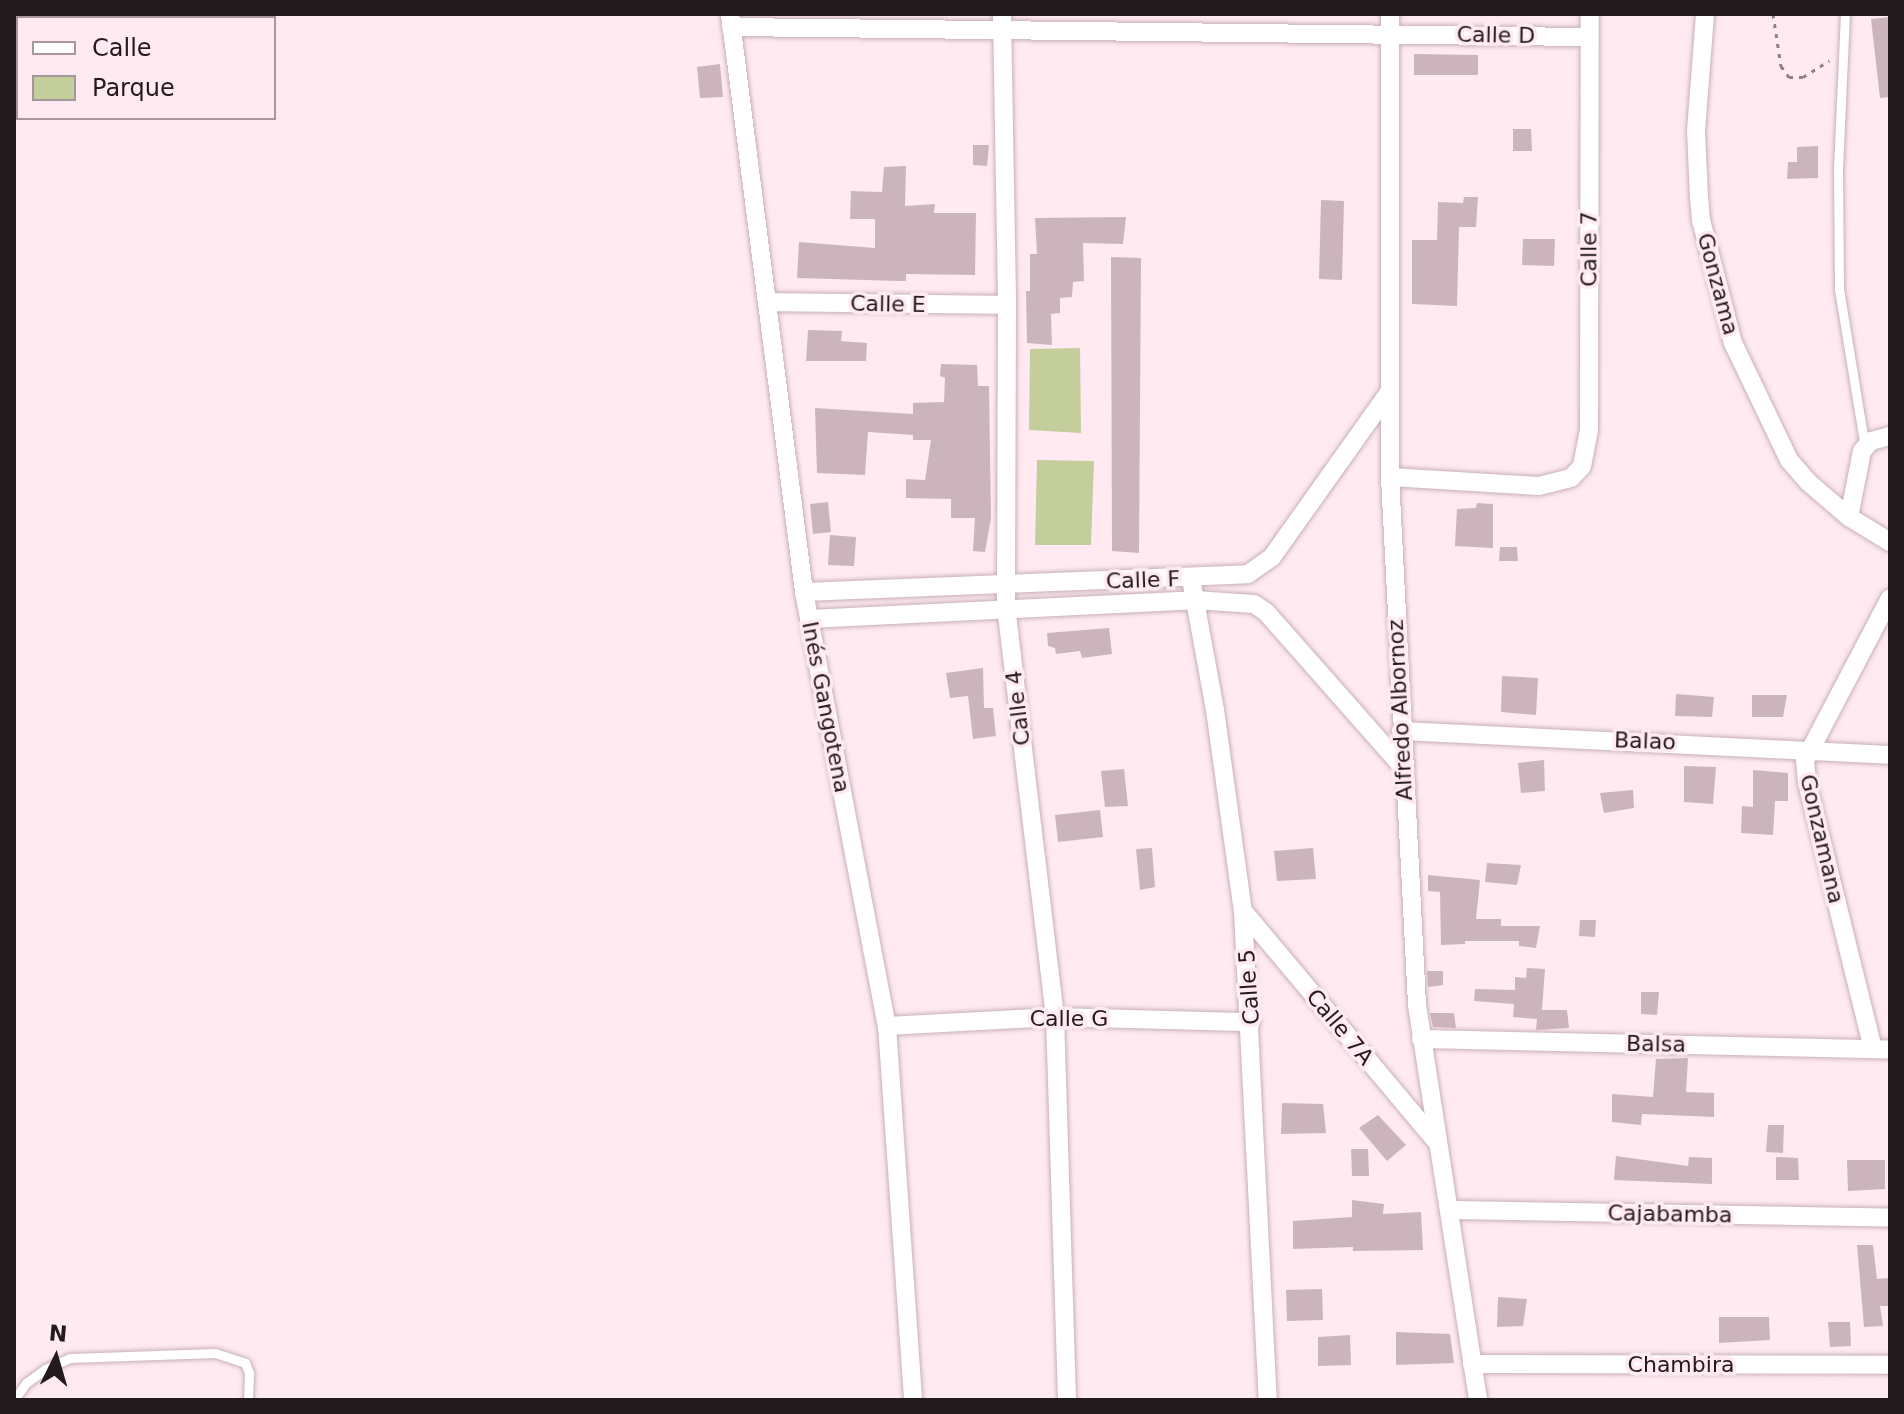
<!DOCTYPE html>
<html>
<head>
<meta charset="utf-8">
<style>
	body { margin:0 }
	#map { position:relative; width:1904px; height:1414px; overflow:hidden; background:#ffeaf2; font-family:"DejaVu Sans",sans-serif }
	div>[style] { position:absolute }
	.green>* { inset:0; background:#c4cd9c }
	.building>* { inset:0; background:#ccb4bd }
	.path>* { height:3px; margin-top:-1.5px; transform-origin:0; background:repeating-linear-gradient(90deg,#8f8086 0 4px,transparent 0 10px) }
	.roads { filter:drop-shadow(0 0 2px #c8b0b9) drop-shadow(0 0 2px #c8b0b9) }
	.lane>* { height:9px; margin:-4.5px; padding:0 4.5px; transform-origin:4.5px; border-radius:4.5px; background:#fff }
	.street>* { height:18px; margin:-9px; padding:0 9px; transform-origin:9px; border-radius:9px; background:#fff }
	span { translate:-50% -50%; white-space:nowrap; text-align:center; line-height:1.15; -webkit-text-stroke:7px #ffeaf2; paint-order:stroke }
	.street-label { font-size:22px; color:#231a1d }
	.frame { position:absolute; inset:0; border:16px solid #231a1d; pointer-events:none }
	.legend { position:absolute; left:16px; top:16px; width:260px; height:104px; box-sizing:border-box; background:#ffeaf2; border:2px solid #a7979d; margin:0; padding:10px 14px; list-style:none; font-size:24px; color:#231a1d }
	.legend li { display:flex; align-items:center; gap:16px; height:40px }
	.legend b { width:40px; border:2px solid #a7979d }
	.north { position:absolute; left:16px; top:1318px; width:80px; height:80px; -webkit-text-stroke:6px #ffeaf2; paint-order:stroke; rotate:5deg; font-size:22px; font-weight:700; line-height:32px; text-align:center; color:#231a1d }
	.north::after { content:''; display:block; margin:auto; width:28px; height:36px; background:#231a1d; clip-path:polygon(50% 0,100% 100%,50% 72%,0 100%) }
</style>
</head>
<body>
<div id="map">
	<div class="green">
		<div style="clip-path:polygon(1080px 348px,1081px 433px,1029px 430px,1030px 349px)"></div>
		<div style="clip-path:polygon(1037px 460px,1094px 461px,1091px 545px,1035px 545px)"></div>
	</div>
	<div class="building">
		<div style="clip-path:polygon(1890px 17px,1890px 97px,1880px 98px,1871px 19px)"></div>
		<div style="clip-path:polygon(1414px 54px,1478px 55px,1478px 75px,1414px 75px)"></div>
		<div style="clip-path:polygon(720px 64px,723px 97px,700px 98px,697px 67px)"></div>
		<div style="clip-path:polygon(1513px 129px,1531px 129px,1532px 151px,1513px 151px)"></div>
		<div style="clip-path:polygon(973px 145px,989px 145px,987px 166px,973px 165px)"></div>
		<div style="clip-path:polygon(1818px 146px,1818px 178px,1787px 179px,1788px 162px,1797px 162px,1797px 147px)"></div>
		<div style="clip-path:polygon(906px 166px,905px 206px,935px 204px,934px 213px,976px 213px,975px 275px,906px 274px,906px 281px,899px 281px,797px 278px,799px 242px,875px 248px,875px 219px,850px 219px,851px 191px,882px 192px,884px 167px)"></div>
		<div style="clip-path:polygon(1464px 197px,1478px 197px,1476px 227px,1459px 227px,1457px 306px,1412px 304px,1412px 240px,1437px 240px,1438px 202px,1463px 203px)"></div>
		<div style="clip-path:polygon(1321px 200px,1344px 201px,1342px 280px,1319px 279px)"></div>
		<div style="clip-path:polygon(1126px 217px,1123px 244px,1083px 243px,1084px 281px,1073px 282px,1072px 297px,1060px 298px,1060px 313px,1051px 314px,1052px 345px,1027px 343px,1026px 291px,1030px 291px,1030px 254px,1037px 254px,1035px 218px)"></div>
		<div style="clip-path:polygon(1523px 239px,1555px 239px,1554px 266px,1522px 265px)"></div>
		<div style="clip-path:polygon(1111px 257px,1141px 258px,1139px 553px,1112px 551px)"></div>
		<div style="clip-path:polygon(808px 330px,842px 331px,841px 341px,867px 343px,866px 361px,806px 361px)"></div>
		<div style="clip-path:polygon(941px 364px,977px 365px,978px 386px,989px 386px,991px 518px,985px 552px,973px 551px,975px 518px,951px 518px,951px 499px,906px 498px,906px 479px,925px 480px,931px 440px,913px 440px,913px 435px,868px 432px,865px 475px,817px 473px,815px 408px,913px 414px,913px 403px,944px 402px,945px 378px,940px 376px)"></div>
		<div style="clip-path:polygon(828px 502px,831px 532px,813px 534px,810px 504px)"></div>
		<div style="clip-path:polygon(1477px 503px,1493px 504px,1493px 548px,1455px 546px,1457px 509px,1476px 508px)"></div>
		<div style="clip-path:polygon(830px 535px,856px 537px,854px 566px,828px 565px)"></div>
		<div style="clip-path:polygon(1500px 547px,1517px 547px,1518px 561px,1499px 561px)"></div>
		<div style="clip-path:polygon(1109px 628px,1112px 654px,1082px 658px,1080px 651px,1056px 654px,1055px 648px,1048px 646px,1047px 633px)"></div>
		<div style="clip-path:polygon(983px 668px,984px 708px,993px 708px,996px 736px,973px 739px,968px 696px,950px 698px,946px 673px)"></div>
		<div style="clip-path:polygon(1502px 676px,1538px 678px,1536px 715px,1501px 712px)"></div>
		<div style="clip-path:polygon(1676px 694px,1714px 697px,1712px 717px,1675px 716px)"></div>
		<div style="clip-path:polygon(1752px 695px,1787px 695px,1783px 717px,1752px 717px)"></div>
		<div style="clip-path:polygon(1544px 760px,1545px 791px,1521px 793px,1518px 763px)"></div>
		<div style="clip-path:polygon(1684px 766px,1716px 767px,1713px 804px,1684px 802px)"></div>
		<div style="clip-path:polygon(1124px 769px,1128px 806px,1105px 807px,1101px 771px)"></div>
		<div style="clip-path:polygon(1753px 770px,1788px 773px,1788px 801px,1775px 801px,1773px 835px,1741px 833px,1742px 806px,1753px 807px)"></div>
		<div style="clip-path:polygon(1633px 790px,1634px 808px,1604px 813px,1600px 793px)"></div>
		<div style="clip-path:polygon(1100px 810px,1103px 837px,1058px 842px,1055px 815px)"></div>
		<div style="clip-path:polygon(1152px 848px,1155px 887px,1140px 890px,1136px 849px)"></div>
		<div style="clip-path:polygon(1313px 848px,1316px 879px,1277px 881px,1274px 851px)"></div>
		<div style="clip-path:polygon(1487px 863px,1521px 865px,1517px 885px,1485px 882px)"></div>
		<div style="clip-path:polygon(1428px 875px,1480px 880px,1476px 919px,1501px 919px,1501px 926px,1540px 926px,1536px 948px,1519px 946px,1519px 941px,1465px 941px,1465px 944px,1441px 945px,1440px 892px,1428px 891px)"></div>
		<div style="clip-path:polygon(1580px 920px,1596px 920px,1595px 937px,1579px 936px)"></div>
		<div style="clip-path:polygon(1527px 968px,1545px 969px,1542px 1010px,1567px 1010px,1569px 1028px,1536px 1030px,1537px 1019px,1513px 1017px,1514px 1004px,1474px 1001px,1475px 989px,1515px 990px,1515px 977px,1526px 978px)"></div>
		<div style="clip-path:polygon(1427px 971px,1443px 971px,1443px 985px,1428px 987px)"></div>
		<div style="clip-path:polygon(1641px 992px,1659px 992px,1657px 1015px,1641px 1014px)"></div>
		<div style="clip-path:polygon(1430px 1013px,1454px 1013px,1456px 1028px,1433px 1027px)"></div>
		<div style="clip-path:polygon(1688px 1058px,1686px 1092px,1714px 1093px,1714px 1117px,1642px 1114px,1641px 1125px,1612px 1122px,1612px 1094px,1653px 1097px,1656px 1059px)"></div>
		<div style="clip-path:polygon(1282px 1103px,1323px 1104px,1326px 1133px,1281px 1134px)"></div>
		<div style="clip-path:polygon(1378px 1115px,1406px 1145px,1387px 1161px,1359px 1128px)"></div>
		<div style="clip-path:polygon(1768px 1125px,1784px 1125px,1783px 1153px,1766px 1152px)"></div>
		<div style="clip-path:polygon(1351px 1149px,1368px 1149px,1369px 1176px,1352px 1176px)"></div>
		<div style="clip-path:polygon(1616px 1156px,1688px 1166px,1689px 1157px,1712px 1158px,1712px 1184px,1614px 1180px)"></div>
		<div style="clip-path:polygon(1776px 1157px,1798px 1158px,1799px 1180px,1776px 1180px)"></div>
		<div style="clip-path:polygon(1847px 1160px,1885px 1160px,1885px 1189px,1848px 1191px)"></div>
		<div style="clip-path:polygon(1352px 1200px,1384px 1204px,1383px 1214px,1421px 1212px,1423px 1250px,1353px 1251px,1353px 1247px,1293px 1249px,1293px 1221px,1352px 1217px)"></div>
		<div style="clip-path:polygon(1857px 1245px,1873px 1245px,1877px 1279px,1890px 1278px,1890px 1306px,1880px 1306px,1883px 1326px,1864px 1327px)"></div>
		<div style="clip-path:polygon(1322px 1289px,1323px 1320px,1287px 1321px,1286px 1290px)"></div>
		<div style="clip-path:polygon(1498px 1297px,1527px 1299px,1523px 1326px,1497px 1327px)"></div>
		<div style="clip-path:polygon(1719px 1317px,1769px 1317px,1770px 1340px,1719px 1343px)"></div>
		<div style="clip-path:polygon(1828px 1322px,1850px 1322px,1851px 1346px,1830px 1347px)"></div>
		<div style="clip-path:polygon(1396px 1332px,1450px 1334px,1454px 1363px,1396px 1365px)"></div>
		<div style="clip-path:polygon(1350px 1335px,1351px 1365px,1318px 1366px,1318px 1337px)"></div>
	</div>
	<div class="path">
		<div style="left:1773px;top:14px;width:53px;rotate:81.3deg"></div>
		<div style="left:1781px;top:66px;width:14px;rotate:54deg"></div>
		<div style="left:1789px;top:77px;width:14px"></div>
		<div style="left:1803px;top:77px;width:31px;rotate:-32deg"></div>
	</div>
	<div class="roads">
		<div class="lane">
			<div style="left:1845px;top:14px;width:157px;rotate:92.6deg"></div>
			<div style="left:1838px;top:171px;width:118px;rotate:89.5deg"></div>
			<div style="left:1839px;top:289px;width:160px;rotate:80.7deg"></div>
			<div style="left:14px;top:1400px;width:21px;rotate:-55deg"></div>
			<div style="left:26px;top:1383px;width:24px;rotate:-36deg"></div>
			<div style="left:45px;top:1369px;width:27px;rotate:-24deg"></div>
			<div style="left:70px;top:1358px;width:145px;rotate:-2deg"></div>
			<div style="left:215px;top:1353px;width:32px;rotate:18deg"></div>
			<div style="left:245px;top:1363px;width:11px;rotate:68deg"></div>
			<div style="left:249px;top:1373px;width:27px;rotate:92deg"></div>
		</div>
		<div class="street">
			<div style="left:730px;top:14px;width:583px;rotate:82.7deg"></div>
			<div style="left:804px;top:592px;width:442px;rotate:79.2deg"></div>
			<div style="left:887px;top:1026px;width:375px;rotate:86deg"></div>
			<div style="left:1002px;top:14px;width:291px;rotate:89deg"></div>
			<div style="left:1007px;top:305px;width:301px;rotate:90.2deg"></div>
			<div style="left:1006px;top:606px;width:414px;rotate:83.2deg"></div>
			<div style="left:1055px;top:1017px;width:383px;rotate:88.2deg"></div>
			<div style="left:1390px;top:14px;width:463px;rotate:90deg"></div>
			<div style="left:1390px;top:477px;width:529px;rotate:87.07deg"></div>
			<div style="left:1417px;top:1005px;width:400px;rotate:81.2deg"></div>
			<div style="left:1705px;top:14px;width:117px;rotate:94.4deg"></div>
			<div style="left:1696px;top:131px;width:66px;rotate:87.4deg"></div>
			<div style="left:1699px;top:197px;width:23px;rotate:85deg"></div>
			<div style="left:1701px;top:220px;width:127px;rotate:75.4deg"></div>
			<div style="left:1733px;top:343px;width:130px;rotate:64.4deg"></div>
			<div style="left:1789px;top:460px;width:29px;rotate:49deg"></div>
			<div style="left:1808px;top:482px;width:54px;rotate:40.5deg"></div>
			<div style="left:731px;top:27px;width:858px;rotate:0.67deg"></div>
			<div style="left:769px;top:302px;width:238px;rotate:0.7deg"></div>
			<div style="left:1890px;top:436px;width:20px;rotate:165deg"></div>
			<div style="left:1871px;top:441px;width:13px;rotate:132deg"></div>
			<div style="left:1862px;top:451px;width:67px;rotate:101.1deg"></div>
			<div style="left:1849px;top:517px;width:48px;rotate:31.4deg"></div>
			<div style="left:1390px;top:477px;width:149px;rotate:3.5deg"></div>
			<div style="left:1539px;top:486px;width:33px;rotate:-14deg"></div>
			<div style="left:1571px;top:478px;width:16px;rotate:-47deg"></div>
			<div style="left:1582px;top:466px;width:37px;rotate:-79deg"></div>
			<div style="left:1589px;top:430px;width:416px;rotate:-89.9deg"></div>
			<div style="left:1191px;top:579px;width:133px;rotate:79.6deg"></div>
			<div style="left:1215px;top:710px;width:203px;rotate:82.1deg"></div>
			<div style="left:1243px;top:911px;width:490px;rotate:87.1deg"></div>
			<div style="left:804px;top:592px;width:444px;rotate:-2.3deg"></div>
			<div style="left:1248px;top:574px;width:29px;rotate:-35deg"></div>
			<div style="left:1272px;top:557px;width:204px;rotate:-54.6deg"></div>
			<div style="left:809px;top:619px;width:386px;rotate:-2.8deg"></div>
			<div style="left:1195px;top:600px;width:59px;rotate:3.9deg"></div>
			<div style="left:1254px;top:604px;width:14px;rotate:34deg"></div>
			<div style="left:1266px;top:612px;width:205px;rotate:48.6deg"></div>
			<div style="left:1401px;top:731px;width:490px;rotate:2.8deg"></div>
			<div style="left:1243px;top:911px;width:302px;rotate:50deg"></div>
			<div style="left:887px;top:1026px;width:168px;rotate:-3.1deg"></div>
			<div style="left:1055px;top:1017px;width:196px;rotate:1.5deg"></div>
			<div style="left:1421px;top:1039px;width:469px;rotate:1.3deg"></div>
			<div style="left:1873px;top:1049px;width:275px;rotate:-103.9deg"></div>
			<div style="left:1807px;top:782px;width:22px;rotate:-95deg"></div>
			<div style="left:1805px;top:760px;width:183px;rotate:-62.3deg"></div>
			<div style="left:1450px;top:1210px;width:440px;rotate:1deg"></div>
			<div style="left:1472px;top:1364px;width:418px;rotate:0.1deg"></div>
		</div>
	</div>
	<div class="street-label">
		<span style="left:1496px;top:35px;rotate:1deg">Calle D</span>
		<span style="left:1589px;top:249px;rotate:-90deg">Calle 7</span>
		<span style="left:1718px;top:284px;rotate:75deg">Gonzama</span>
		<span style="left:888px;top:304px;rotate:1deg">Calle E</span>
		<span style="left:1143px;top:580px;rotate:-2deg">Calle F</span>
		<span style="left:826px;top:707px;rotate:79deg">Inés Gangotena</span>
		<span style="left:1018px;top:708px;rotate:-97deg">Calle 4</span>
		<span style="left:1400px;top:710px;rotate:-93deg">Alfredo Albornoz</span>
		<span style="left:1645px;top:741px;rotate:2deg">Balao</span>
		<span style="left:1822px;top:839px;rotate:77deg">Gonzamana</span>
		<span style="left:1249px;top:987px;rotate:-94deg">Calle 5</span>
		<span style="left:1069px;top:1019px">Calle G</span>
		<span style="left:1340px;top:1027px;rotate:50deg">Calle 7A</span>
		<span style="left:1656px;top:1044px;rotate:1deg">Balsa</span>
		<span style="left:1670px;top:1214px;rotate:1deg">Cajabamba</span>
		<span style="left:1681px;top:1365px">Chambira</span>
	</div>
	<div class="frame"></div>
	<ul class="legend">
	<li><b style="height:10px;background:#fff"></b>Calle</li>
	<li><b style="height:22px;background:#c4cd9c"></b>Parque</li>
	</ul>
	<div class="north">N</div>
</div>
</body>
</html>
